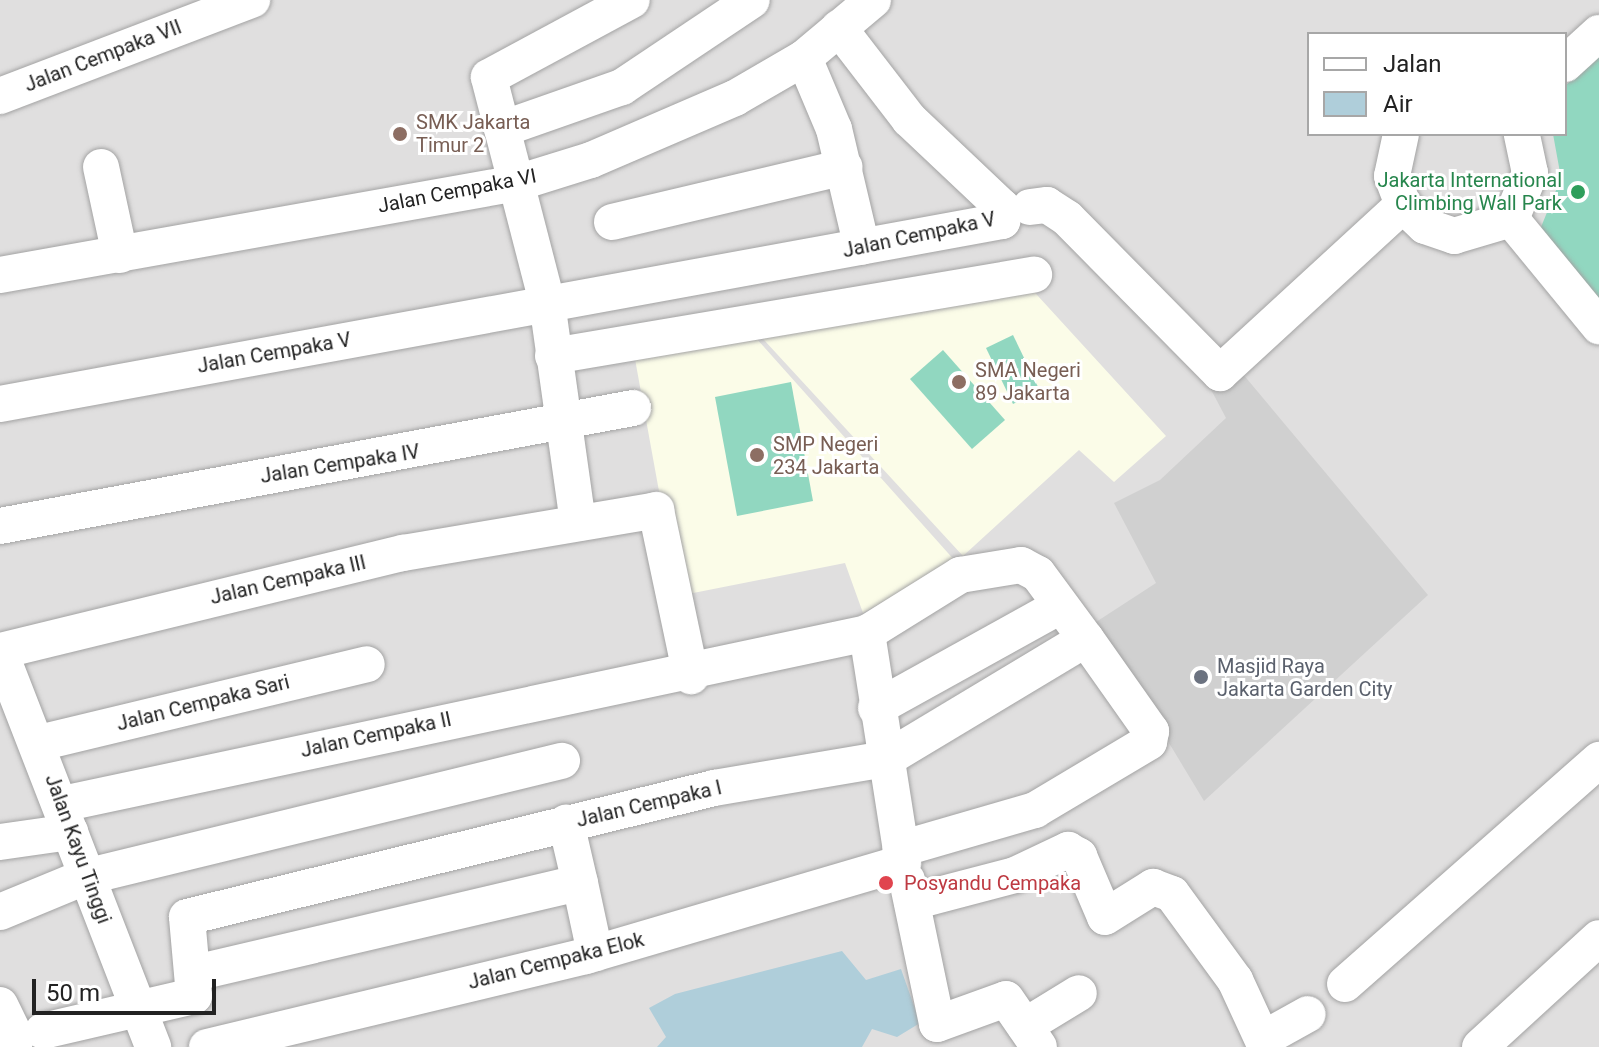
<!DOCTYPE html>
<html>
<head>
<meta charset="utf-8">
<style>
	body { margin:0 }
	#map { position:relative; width:1599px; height:1047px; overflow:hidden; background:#f1efea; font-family:Roboto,sans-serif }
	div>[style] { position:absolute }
	.residential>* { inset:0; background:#e0dfdf }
	.education>* { inset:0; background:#fbfce8 }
	.religious>* { inset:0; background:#d0d0d0 }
	.pitch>* { inset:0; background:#91d7c0 }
	.water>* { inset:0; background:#afceda }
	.roads { filter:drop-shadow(0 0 2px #a3a3a3) drop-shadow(0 0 2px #a3a3a3) }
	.minor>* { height:36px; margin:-18px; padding:0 18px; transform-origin:18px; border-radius:18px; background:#fff }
	.dots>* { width:22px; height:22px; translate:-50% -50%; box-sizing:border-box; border:4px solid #fff; border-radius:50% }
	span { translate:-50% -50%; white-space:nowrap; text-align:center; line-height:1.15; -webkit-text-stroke:6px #fff; paint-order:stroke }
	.street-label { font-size:20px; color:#222 }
	.education-label { font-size:20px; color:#785e54 }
	.left { translate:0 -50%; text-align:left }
	.leisure-label { font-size:20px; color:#27864d }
	.right { translate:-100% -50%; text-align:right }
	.worship-label { font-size:20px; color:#5b616d }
	.health-label { font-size:20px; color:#be3a42 }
	.legend { position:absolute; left:1307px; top:32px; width:260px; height:104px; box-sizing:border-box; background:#fff; border:2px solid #a7a7a7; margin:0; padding:10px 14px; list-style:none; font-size:24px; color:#222 }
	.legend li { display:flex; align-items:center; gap:16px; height:40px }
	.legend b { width:40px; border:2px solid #a7a7a7 }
	.scale { position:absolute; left:32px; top:979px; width:184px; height:36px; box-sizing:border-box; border:4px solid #222; border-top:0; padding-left:10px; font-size:24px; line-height:28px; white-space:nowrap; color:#222; -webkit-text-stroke:6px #fff; paint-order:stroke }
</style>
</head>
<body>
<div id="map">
	<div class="residential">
		<div style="clip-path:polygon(evenodd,0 0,1599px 0,1599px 1047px,0 1047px,0 0,1309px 34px,1565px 34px,1565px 134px,1309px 134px,1309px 34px)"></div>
	</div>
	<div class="education">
		<div style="clip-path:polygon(1027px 284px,1166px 436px,1114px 482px,1079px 450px,963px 556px,752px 327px)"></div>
		<div style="clip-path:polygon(747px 328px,956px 562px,863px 613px,845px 563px,678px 596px,633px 348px)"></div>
	</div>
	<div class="religious">
		<div style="clip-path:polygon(1242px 373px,1428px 595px,1204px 801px,1096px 622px,1156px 583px,1114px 503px,1160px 480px,1226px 418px,1207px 382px)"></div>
	</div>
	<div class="pitch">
		<div style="clip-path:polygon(1599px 55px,1599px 304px,1539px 232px,1561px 178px,1553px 134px,1565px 134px,1565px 86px)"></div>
		<div style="clip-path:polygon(1013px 335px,1040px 391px,1013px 404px,986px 348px)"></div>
		<div style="clip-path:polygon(943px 350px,1005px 420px,972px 449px,910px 379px)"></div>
		<div style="clip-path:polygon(791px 382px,813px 501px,737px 516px,715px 397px)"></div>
	</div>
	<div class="water">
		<div style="clip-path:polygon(842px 951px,866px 980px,901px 969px,920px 1023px,897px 1037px,872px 1029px,862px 1047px,657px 1047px,666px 1037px,649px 1008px,675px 994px)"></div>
	</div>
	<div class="roads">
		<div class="minor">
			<div style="left:804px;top:58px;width:77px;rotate:67.1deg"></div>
			<div style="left:834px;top:129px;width:121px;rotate:76.7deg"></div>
			<div style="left:1565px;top:64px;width:46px;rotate:-42.4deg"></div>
			<div style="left:0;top:96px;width:270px;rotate:-20.9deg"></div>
			<div style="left:502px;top:129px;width:127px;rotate:-19.3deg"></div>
			<div style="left:622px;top:87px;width:156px;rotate:-33.8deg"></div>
			<div style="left:1401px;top:134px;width:43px;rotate:102.1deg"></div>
			<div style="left:1392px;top:176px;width:31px;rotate:69deg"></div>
			<div style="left:1403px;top:205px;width:30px;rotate:44deg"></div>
			<div style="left:1425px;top:226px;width:31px;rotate:19deg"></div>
			<div style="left:1454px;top:236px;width:59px;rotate:-16.6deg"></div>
			<div style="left:1511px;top:219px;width:50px;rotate:-67.6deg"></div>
			<div style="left:1530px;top:173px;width:40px;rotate:-102deg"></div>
			<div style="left:101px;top:167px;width:90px;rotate:77.8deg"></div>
			<div style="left:1030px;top:207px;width:17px;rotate:-7deg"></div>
			<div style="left:1047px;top:205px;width:24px;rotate:33deg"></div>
			<div style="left:1067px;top:218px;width:218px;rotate:45.4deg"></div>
			<div style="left:1220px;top:373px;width:248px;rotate:-42.6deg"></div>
			<div style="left:1511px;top:219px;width:139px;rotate:50.6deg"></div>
			<div style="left:612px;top:222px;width:239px;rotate:-13.3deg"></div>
			<div style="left:0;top:275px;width:525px;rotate:-10.09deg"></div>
			<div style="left:517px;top:183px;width:77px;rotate:-17.3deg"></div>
			<div style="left:591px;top:160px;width:157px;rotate:-23.3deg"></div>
			<div style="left:735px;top:98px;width:80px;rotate:-30.1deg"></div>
			<div style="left:804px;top:58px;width:90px;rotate:-40deg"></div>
			<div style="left:553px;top:356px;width:488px;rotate:-9.6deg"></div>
			<div style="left:0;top:404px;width:1019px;rotate:-10.35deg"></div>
			<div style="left:1002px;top:221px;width:14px;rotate:-90deg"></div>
			<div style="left:1002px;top:207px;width:128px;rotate:-136.6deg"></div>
			<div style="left:909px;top:119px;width:115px;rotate:-127.6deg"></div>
			<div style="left:578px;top:523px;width:223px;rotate:-98deg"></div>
			<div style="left:547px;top:302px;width:232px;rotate:-104.5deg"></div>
			<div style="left:489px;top:77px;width:162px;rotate:-28.3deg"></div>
			<div style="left:0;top:526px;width:644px;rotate:-10.56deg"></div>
			<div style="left:0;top:651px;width:415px;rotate:-13.7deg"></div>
			<div style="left:403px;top:553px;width:257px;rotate:-9.6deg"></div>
			<div style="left:656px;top:510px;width:170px;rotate:78.1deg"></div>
			<div style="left:0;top:652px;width:424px;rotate:68.8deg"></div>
			<div style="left:876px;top:708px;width:210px;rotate:-29deg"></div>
			<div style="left:39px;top:743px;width:337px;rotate:-13.5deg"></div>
			<div style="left:62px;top:804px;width:823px;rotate:-11.99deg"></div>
			<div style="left:867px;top:633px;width:110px;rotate:-31.9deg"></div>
			<div style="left:960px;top:575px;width:62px;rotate:-9.3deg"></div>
			<div style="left:1021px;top:565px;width:19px;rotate:28deg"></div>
			<div style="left:1038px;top:574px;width:81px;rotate:53.6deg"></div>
			<div style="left:1086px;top:639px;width:113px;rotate:54.8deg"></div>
			<div style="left:1151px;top:731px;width:11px;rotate:100deg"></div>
			<div style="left:1149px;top:742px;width:133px;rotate:149.2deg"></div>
			<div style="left:1035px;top:810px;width:140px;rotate:163.8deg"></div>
			<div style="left:0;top:842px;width:71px;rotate:-8.1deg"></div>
			<div style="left:907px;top:880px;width:147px;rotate:78.2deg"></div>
			<div style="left:937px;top:1024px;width:73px;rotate:-19.9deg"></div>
			<div style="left:1006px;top:999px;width:58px;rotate:55.5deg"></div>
			<div style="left:580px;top:883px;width:72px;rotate:77.9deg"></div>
			<div style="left:912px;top:902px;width:106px;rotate:-14.7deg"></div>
			<div style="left:1015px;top:875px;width:59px;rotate:-25.3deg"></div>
			<div style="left:1068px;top:850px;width:13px;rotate:29deg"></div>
			<div style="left:1079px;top:856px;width:66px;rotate:66.9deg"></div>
			<div style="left:1105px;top:917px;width:57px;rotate:-32deg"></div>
			<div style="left:1153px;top:887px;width:20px;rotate:20deg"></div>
			<div style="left:1172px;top:894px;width:107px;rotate:53.8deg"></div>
			<div style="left:1235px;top:980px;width:74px;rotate:65.2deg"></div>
			<div style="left:0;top:912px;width:92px;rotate:-22.4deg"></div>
			<div style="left:85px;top:877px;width:491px;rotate:-13.7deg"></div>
			<div style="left:195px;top:973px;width:395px;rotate:-13.2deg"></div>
			<div style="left:580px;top:883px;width:62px;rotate:-103.1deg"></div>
			<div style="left:1345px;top:984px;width:339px;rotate:-41.4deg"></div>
			<div style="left:0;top:1005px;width:37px;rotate:64deg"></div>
			<div style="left:16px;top:1038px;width:18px;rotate:153deg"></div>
			<div style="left:1025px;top:1026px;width:63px;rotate:-31.4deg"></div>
			<div style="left:43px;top:1031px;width:155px;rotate:-13.1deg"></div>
			<div style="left:194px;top:996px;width:79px;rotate:-95.1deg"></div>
			<div style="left:187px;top:917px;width:543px;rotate:-13.75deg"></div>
			<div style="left:714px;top:788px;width:174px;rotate:-9.6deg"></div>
			<div style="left:886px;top:759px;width:233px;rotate:-31deg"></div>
			<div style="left:1263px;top:1039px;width:51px;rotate:-29.1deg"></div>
			<div style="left:207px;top:1047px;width:390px;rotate:-13.5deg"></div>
			<div style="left:586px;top:956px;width:330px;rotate:-16.4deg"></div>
			<div style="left:903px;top:863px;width:233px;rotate:-98.9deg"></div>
			<div style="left:1480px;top:1047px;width:161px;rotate:-42.5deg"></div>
		</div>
	</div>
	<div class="dots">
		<div style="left:400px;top:134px;background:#8d6e63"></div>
		<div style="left:1578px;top:192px;background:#2e9e5b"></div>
		<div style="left:959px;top:382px;background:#8d6e63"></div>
		<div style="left:757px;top:455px;background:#8d6e63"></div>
		<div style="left:1201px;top:677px;background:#6b7280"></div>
		<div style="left:886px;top:883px;background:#e0444e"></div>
	</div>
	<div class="street-label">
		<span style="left:103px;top:56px;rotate:-21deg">Jalan Cempaka VII</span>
		<span style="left:457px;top:191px;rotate:-11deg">Jalan Cempaka VI</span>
		<span style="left:919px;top:235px;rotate:-12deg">Jalan Cempaka V</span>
		<span style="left:274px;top:353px;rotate:-10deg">Jalan Cempaka V</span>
		<span style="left:340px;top:464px;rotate:-9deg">Jalan Cempaka IV</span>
		<span style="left:288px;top:580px;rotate:-13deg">Jalan Cempaka III</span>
		<span style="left:203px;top:703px;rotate:-14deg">Jalan Cempaka Sari</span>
		<span style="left:376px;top:735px;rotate:-12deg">Jalan Cempaka II</span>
		<span style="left:649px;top:804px;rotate:-13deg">Jalan Cempaka I</span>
		<span style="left:78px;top:849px;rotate:70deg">Jalan Kayu Tinggi</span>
		<span style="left:556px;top:961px;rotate:-14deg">Jalan Cempaka Elok</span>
	</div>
	<div class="education-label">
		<span class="left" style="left:416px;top:134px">SMK Jakarta<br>Timur 2</span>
		<span class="left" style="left:975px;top:382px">SMA Negeri<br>89 Jakarta</span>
		<span class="left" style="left:773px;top:456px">SMP Negeri<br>234 Jakarta</span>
	</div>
	<div class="leisure-label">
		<span class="right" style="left:1562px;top:192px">Jakarta International<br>Climbing Wall Park</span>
	</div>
	<div class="worship-label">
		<span class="left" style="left:1217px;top:678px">Masjid Raya<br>Jakarta Garden City</span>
	</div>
	<div class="health-label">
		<span class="left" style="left:904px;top:883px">Posyandu Cempaka</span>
	</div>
	<ul class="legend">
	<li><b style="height:10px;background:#fff"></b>Jalan</li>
	<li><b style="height:22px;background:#afceda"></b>Air</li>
	</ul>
	<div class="scale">50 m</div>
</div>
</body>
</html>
